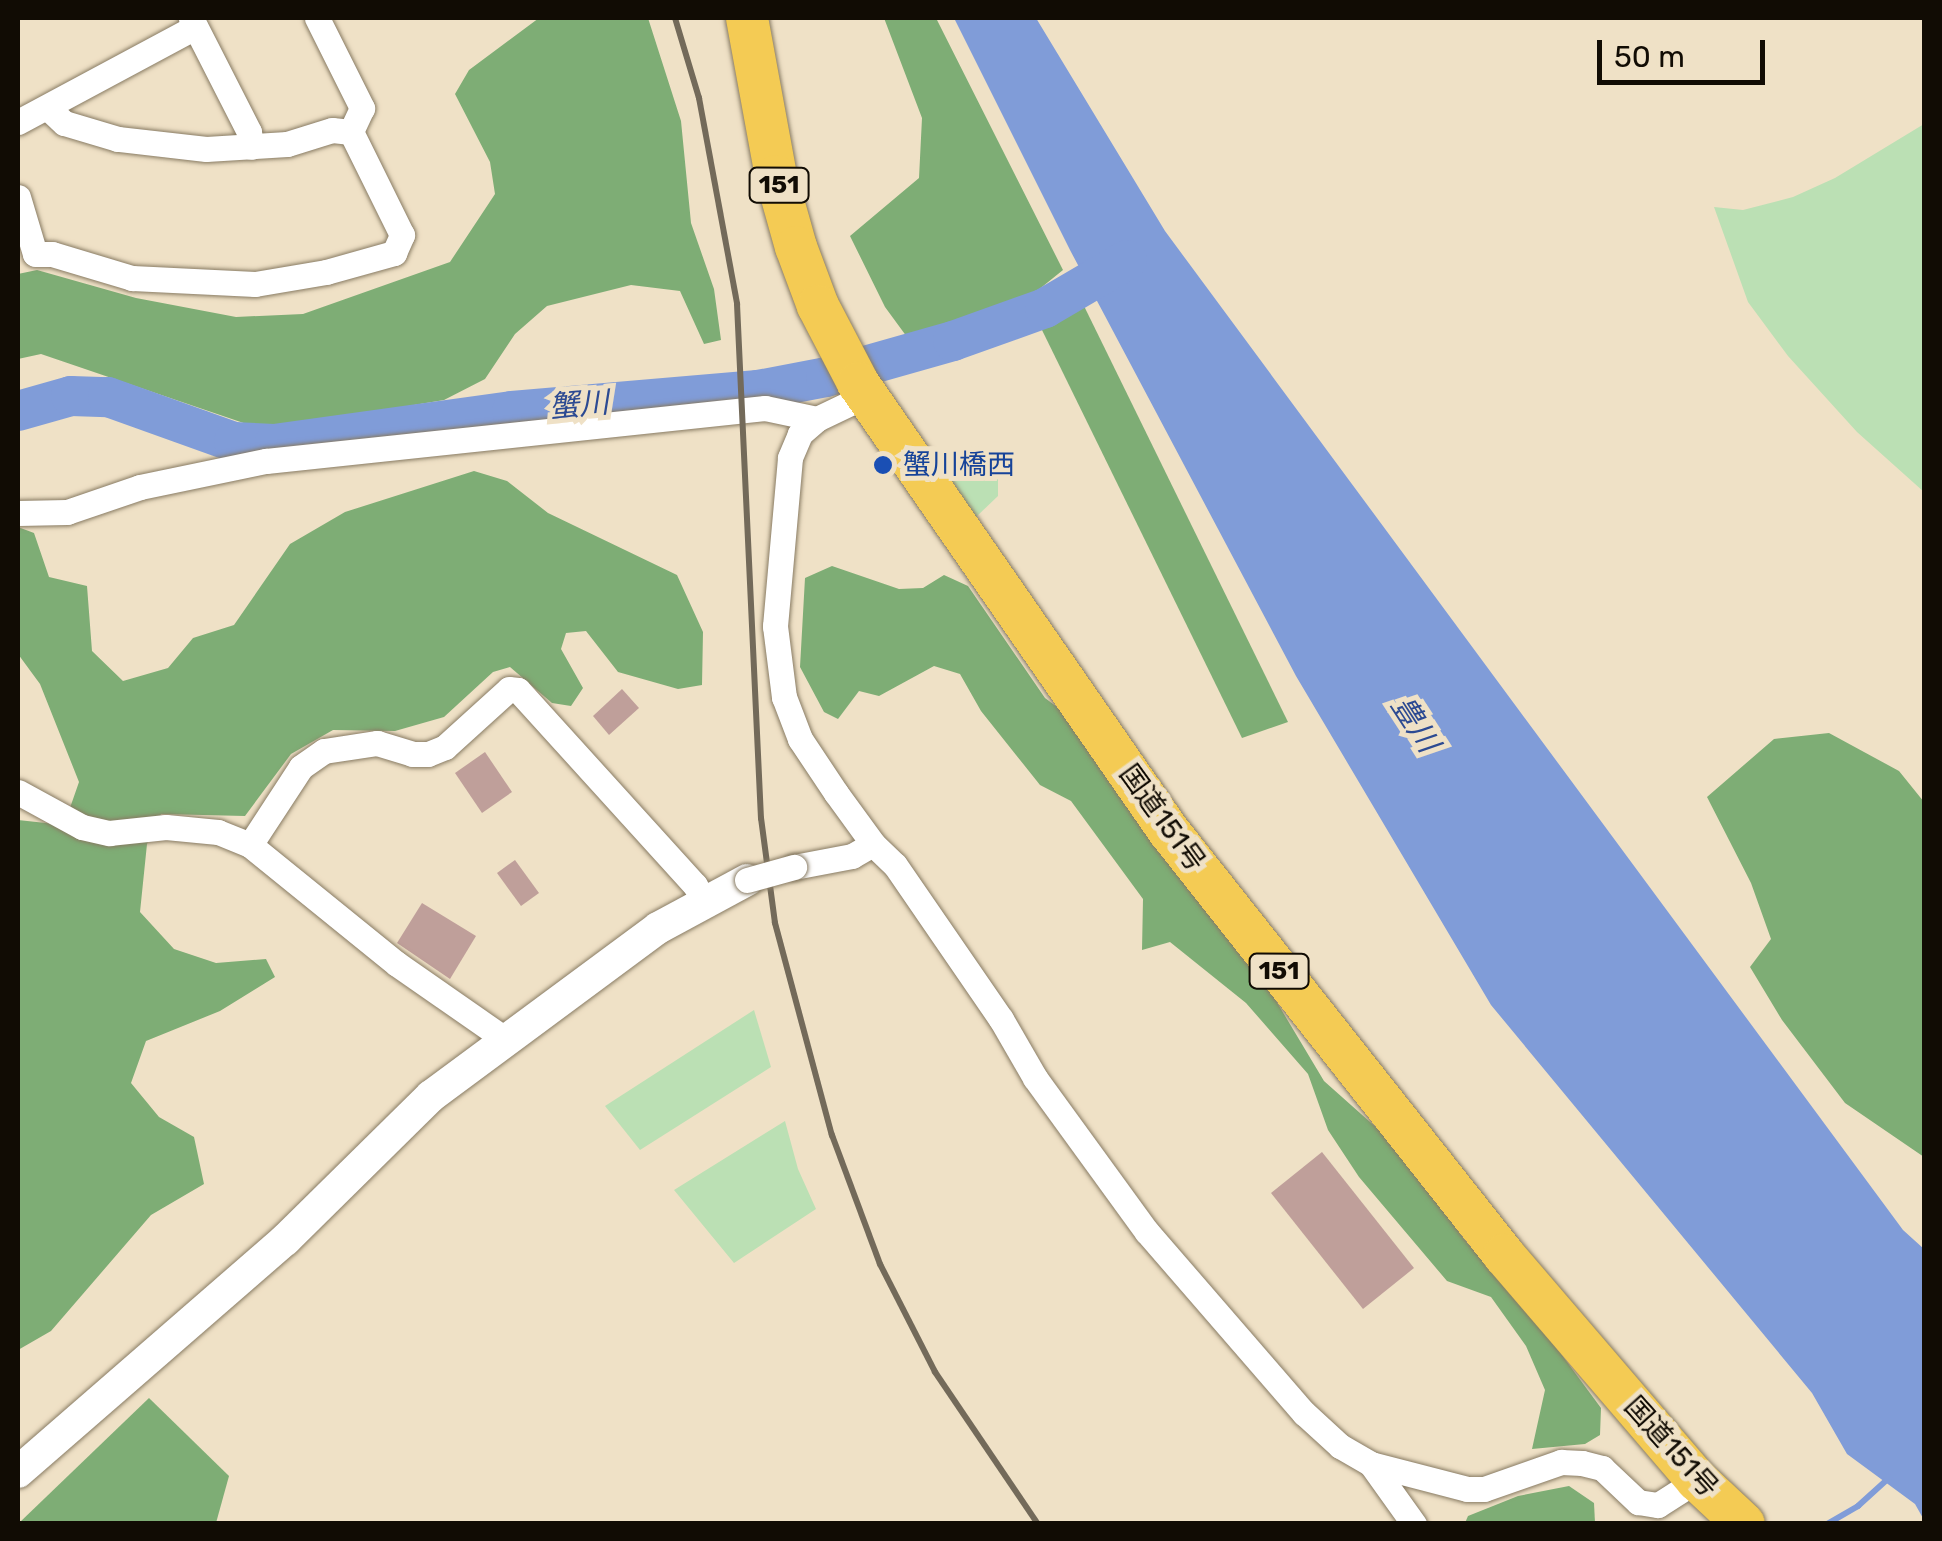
<!DOCTYPE html>
<html>
<head>
<meta charset="utf-8">
<style>
	body { margin:0 }
	#map { position:relative; width:1942px; height:1541px; overflow:hidden; background:#efe1c6; font-family:Rubik,"Noto Sans JP",sans-serif }
	div>[style] { position:absolute }
	.green>* { inset:0; background:#bbe0b4 }
	.forest>* { inset:0; background:#7ead75 }
	.water>* { inset:0; background:#809cd8 }
	.stream>* { height:6px; margin:-3px; padding:0 3px; transform-origin:3px; border-radius:3px; background:#809cd8 }
	.river>* { height:40px; margin:-20px; padding:0 20px; transform-origin:20px; border-radius:20px; background:#809cd8 }
	.building>* { inset:0; background:#bf9f9a }
	.roads { filter:drop-shadow(0 0 2px #887b63) drop-shadow(0 0 2px #887b63) }
	.minor>* { height:25px; margin:-12.5px; padding:0 12.5px; transform-origin:12.5px; border-radius:12.5px; background:#fff }
	.tertiary>* { height:32px; margin:-16px; padding:0 16px; transform-origin:16px; border-radius:16px; background:#fff }
	.trunk>* { height:42px; margin:-21px; padding:0 21px; transform-origin:21px; border-radius:21px; background:#f4cb54 }
	.rail>* { height:6px; margin:-3px; padding:0 3px; transform-origin:3px; border-radius:3px; background:#736a5a }
	.bridges { filter:drop-shadow(0 0 2px #887b63) drop-shadow(0 0 2px #887b63) }
	.minor-bridge>* { height:25px; margin:-12.5px; padding:0 12.5px; transform-origin:12.5px; border-radius:12.5px; background:#fff }
	.dots>* { width:28px; height:28px; translate:-50% -50%; box-sizing:border-box; border:5px solid #efe1c6; border-radius:50% }
	span { translate:-50% -50%; white-space:nowrap; text-align:center; line-height:1.15; -webkit-text-stroke:10px #efe1c6; paint-order:stroke }
	.shield-label span { padding:2px 8px; background:#efe1c6; border:2px solid; border-radius:8px; -webkit-text-stroke-width:0 }
	.shield-label { font-size:25px; color:#110c04; font-weight:700 }
	.transit-label { font-size:28px; color:#164399 }
	.left { translate:0 -50%; text-align:left }
	.street-label { font-size:28px; color:#110c04 }
	.water-label { font-size:30px; color:#2c4a92; font-style:italic }
	.frame { position:absolute; inset:0; border:20px solid #110c04; pointer-events:none }
	.scale { position:absolute; left:1597px; top:40px; width:168px; height:45px; box-sizing:border-box; border:5px solid #110c04; border-top:0; padding-left:12px; font-size:30px; line-height:35px; white-space:nowrap; color:#110c04; -webkit-text-stroke:8px #efe1c6; paint-order:stroke }
</style>
</head>
<body>
<div id="map">
	<div class="green">
		<div style="clip-path:polygon(1924px 124px,1924px 492px,1857px 432px,1788px 356px,1748px 302px,1714px 207px,1743px 210px,1793px 197px,1835px 178px)"></div>
		<div style="clip-path:polygon(989px 452px,998px 478px,998px 496px,976px 517px,944px 469px)"></div>
		<div style="clip-path:polygon(754px 1010px,771px 1067px,640px 1150px,605px 1106px)"></div>
		<div style="clip-path:polygon(785px 1121px,798px 1169px,816px 1209px,734px 1263px,674px 1190px)"></div>
	</div>
	<div class="forest">
		<div style="clip-path:polygon(539px 18px,648px 18px,681px 121px,691px 223px,714px 289px,721px 340px,704px 344px,680px 291px,631px 285px,547px 306px,515px 334px,485px 379px,444px 400px,264px 430px,41px 354px,18px 359px,18px 274px,37px 270px,136px 298px,236px 317px,303px 314px,450px 262px,495px 194px,490px 162px,455px 94px,469px 70px)"></div>
		<div style="clip-path:polygon(884px 18px,936px 18px,1063px 270px,1032px 295px,907px 337px,885px 307px,850px 236px,919px 178px,922px 118px)"></div>
		<div style="clip-path:polygon(1084px 306px,1288px 722px,1242px 738px,1041px 328px)"></div>
		<div style="clip-path:polygon(474px 471px,507px 481px,548px 513px,677px 575px,703px 632px,702px 685px,678px 689px,618px 672px,586px 631px,566px 633px,561px 649px,583px 688px,571px 706px,552px 703px,510px 667px,493px 672px,444px 717px,395px 731px,333px 730px,291px 754px,245px 816px,161px 814px,147px 844px,140px 912px,174px 949px,216px 963px,266px 959px,275px 977px,220px 1011px,146px 1041px,131px 1083px,159px 1117px,194px 1137px,204px 1184px,151px 1215px,51px 1331px,18px 1350px,18px 820px,64px 825px,79px 782px,40px 684px,18px 654px,18px 527px,34px 533px,49px 577px,87px 586px,92px 651px,123px 681px,168px 668px,193px 638px,234px 625px,290px 544px,345px 512px)"></div>
		<div style="clip-path:polygon(832px 566px,899px 589px,923px 588px,944px 575px,968px 586px,1045px 698px,1069px 716px,1248px 954px,1324px 1081px,1397px 1146px,1464px 1239px,1553px 1343px,1601px 1408px,1600px 1435px,1585px 1444px,1532px 1449px,1545px 1390px,1526px 1346px,1491px 1297px,1447px 1281px,1359px 1177px,1328px 1130px,1308px 1074px,1246px 1003px,1170px 942px,1142px 950px,1143px 899px,1071px 801px,1040px 785px,981px 711px,960px 674px,934px 666px,879px 696px,859px 691px,838px 719px,824px 712px,800px 667px,805px 578px)"></div>
		<div style="clip-path:polygon(1829px 733px,1899px 771px,1924px 802px,1924px 1157px,1845px 1103px,1782px 1020px,1750px 967px,1771px 939px,1751px 883px,1707px 797px,1774px 739px)"></div>
		<div style="clip-path:polygon(149px 1398px,229px 1476px,216px 1523px,19px 1523px)"></div>
		<div style="clip-path:polygon(1569px 1486px,1594px 1503px,1595px 1523px,1465px 1523px,1468px 1516px,1518px 1496px)"></div>
	</div>
	<div class="water">
		<div style="clip-path:polygon(954px 18px,1036px 18px,1165px 231px,1903px 1230px,1924px 1249px,1924px 1520px,1915px 1504px,1847px 1454px,1812px 1393px,1491px 1005px,1296px 676px,1070px 250px)"></div>
	</div>
	<div class="stream">
		<div style="left:1827px;top:1524px;width:36px;rotate:-30deg"></div>
		<div style="left:1858px;top:1506px;width:43px;rotate:-42.2deg"></div>
	</div>
	<div class="river">
		<div style="left:18px;top:411px;width:55px;rotate:-15.8deg"></div>
		<div style="left:71px;top:396px;width:37px;rotate:2deg"></div>
		<div style="left:108px;top:397px;width:134px;rotate:19.7deg"></div>
		<div style="left:234px;top:442px;width:40px;rotate:2.9deg"></div>
		<div style="left:274px;top:444px;width:240px;rotate:-7.9deg"></div>
		<div style="left:512px;top:411px;width:247px;rotate:-4.9deg"></div>
		<div style="left:758px;top:390px;width:69px;rotate:-10.8deg"></div>
		<div style="left:826px;top:377px;width:132px;rotate:-15.8deg"></div>
		<div style="left:953px;top:341px;width:98px;rotate:-19.7deg"></div>
		<div style="left:1045px;top:308px;width:95px;rotate:-30.3deg"></div>
	</div>
	<div class="building">
		<div style="clip-path:polygon(622px 689px,639px 708px,609px 735px,593px 716px)"></div>
		<div style="clip-path:polygon(485px 752px,512px 792px,482px 813px,455px 773px)"></div>
		<div style="clip-path:polygon(515px 860px,539px 893px,521px 906px,497px 873px)"></div>
		<div style="clip-path:polygon(422px 903px,476px 936px,450px 979px,397px 943px)"></div>
		<div style="clip-path:polygon(1322px 1152px,1414px 1268px,1363px 1309px,1271px 1193px)"></div>
	</div>
	<div class="roads">
		<div class="minor">
			<div style="left:191px;top:18px;width:128px;rotate:63deg"></div>
			<div style="left:249px;top:132px;width:15px;rotate:82deg"></div>
			<div style="left:317px;top:18px;width:101px;rotate:63.4deg"></div>
			<div style="left:362px;top:108px;width:26px;rotate:115deg"></div>
			<div style="left:18px;top:122px;width:201px;rotate:-28.2deg"></div>
			<div style="left:18px;top:197px;width:59px;rotate:73.4deg"></div>
			<div style="left:35px;top:254px;width:17px"></div>
			<div style="left:52px;top:254px;width:84px;rotate:16.7deg"></div>
			<div style="left:132px;top:278px;width:123px;rotate:2.8deg"></div>
			<div style="left:255px;top:284px;width:72px;rotate:-9.6deg"></div>
			<div style="left:326px;top:272px;width:71px;rotate:-15.6deg"></div>
			<div style="left:394px;top:253px;width:20px;rotate:-66deg"></div>
			<div style="left:402px;top:235px;width:115px;rotate:-116.3deg"></div>
			<div style="left:351px;top:132px;width:19px;rotate:-174deg"></div>
			<div style="left:332px;top:130px;width:47px;rotate:162.7deg"></div>
			<div style="left:287px;top:144px;width:81px;rotate:176.5deg"></div>
			<div style="left:206px;top:149px;width:89px;rotate:-173.5deg"></div>
			<div style="left:118px;top:139px;width:56px;rotate:-163.5deg"></div>
			<div style="left:64px;top:123px;width:21px;rotate:-137deg"></div>
			<div style="left:867px;top:395px;width:55px;rotate:154.4deg"></div>
			<div style="left:817px;top:419px;width:23px;rotate:139deg"></div>
			<div style="left:800px;top:434px;width:26px;rotate:113deg"></div>
			<div style="left:790px;top:458px;width:169px;rotate:95.1deg"></div>
			<div style="left:775px;top:626px;width:72px;rotate:82.8deg"></div>
			<div style="left:784px;top:697px;width:45px;rotate:69.1deg"></div>
			<div style="left:800px;top:739px;width:65px;rotate:56.3deg"></div>
			<div style="left:836px;top:793px;width:63px;rotate:54deg"></div>
			<div style="left:873px;top:844px;width:30px;rotate:44deg"></div>
			<div style="left:895px;top:865px;width:187px;rotate:55.5deg"></div>
			<div style="left:1001px;top:1019px;width:68px;rotate:60deg"></div>
			<div style="left:1035px;top:1078px;width:190px;rotate:54deg"></div>
			<div style="left:1147px;top:1232px;width:240px;rotate:49.1deg"></div>
			<div style="left:1304px;top:1413px;width:49px;rotate:42.5deg"></div>
			<div style="left:1340px;top:1446px;width:36px;rotate:30deg"></div>
			<div style="left:1371px;top:1464px;width:99px;rotate:14.6deg"></div>
			<div style="left:1467px;top:1489px;width:17px"></div>
			<div style="left:1484px;top:1489px;width:82px;rotate:-19.3deg"></div>
			<div style="left:1561px;top:1462px;width:21px;rotate:3deg"></div>
			<div style="left:1582px;top:1463px;width:21px;rotate:14deg"></div>
			<div style="left:1602px;top:1468px;width:50px;rotate:43.4deg"></div>
			<div style="left:1638px;top:1502px;width:20px;rotate:9deg"></div>
			<div style="left:1658px;top:1505px;width:46px;rotate:-32.7deg"></div>
			<div style="left:18px;top:513px;width:49px;rotate:-1.2deg"></div>
			<div style="left:67px;top:512px;width:77px;rotate:-18.9deg"></div>
			<div style="left:140px;top:487px;width:129px;rotate:-11.7deg"></div>
			<div style="left:266px;top:461px;width:502px;rotate:-6.06deg"></div>
			<div style="left:765px;top:408px;width:53px;rotate:11.9deg"></div>
			<div style="left:18px;top:792px;width:73px;rotate:28.7deg"></div>
			<div style="left:82px;top:827px;width:28px;rotate:13deg"></div>
			<div style="left:109px;top:833px;width:57px;rotate:-6deg"></div>
			<div style="left:166px;top:827px;width:52px;rotate:5.5deg"></div>
			<div style="left:218px;top:832px;width:35px;rotate:22deg"></div>
			<div style="left:250px;top:845px;width:189px;rotate:39deg"></div>
			<div style="left:397px;top:964px;width:131px;rotate:34.8deg"></div>
			<div style="left:250px;top:845px;width:93px;rotate:-56.8deg"></div>
			<div style="left:301px;top:767px;width:28px;rotate:-35deg"></div>
			<div style="left:324px;top:751px;width:54px;rotate:-8.6deg"></div>
			<div style="left:377px;top:743px;width:37px;rotate:17deg"></div>
			<div style="left:412px;top:754px;width:16px"></div>
			<div style="left:428px;top:754px;width:18px;rotate:-22deg"></div>
			<div style="left:445px;top:747px;width:86px;rotate:-42.2deg"></div>
			<div style="left:509px;top:689px;width:9px;rotate:6deg"></div>
			<div style="left:518px;top:690px;width:263px;rotate:47.8deg"></div>
			<div style="left:695px;top:885px;width:18px;rotate:61deg"></div>
			<div style="left:794px;top:867px;width:59px;rotate:-10.7deg"></div>
			<div style="left:852px;top:856px;width:24px;rotate:-30deg"></div>
			<div style="left:1371px;top:1464px;width:74px;rotate:54.4deg"></div>
		</div>
		<div class="tertiary">
			<div style="left:18px;top:1472px;width:354px;rotate:-41deg"></div>
			<div style="left:285px;top:1240px;width:205px;rotate:-44.6deg"></div>
			<div style="left:431px;top:1096px;width:282px;rotate:-36.5deg"></div>
			<div style="left:658px;top:928px;width:101px;rotate:-28.3deg"></div>
		</div>
		<div class="trunk">
			<div style="left:747px;top:18px;width:161px;rotate:79.6deg"></div>
			<div style="left:776px;top:176px;width:74px;rotate:74.3deg"></div>
			<div style="left:796px;top:247px;width:63px;rotate:69.6deg"></div>
			<div style="left:818px;top:306px;width:87px;rotate:62.5deg"></div>
			<div style="left:858px;top:383px;width:544px;rotate:55.26deg"></div>
			<div style="left:1168px;top:830px;width:542px;rotate:51.67deg"></div>
			<div style="left:1504px;top:1255px;width:296px;rotate:49.4deg"></div>
			<div style="left:1697px;top:1480px;width:64px;rotate:43.1deg"></div>
		</div>
	</div>
	<div class="rail">
		<div style="left:675px;top:18px;width:84px;rotate:73.3deg"></div>
		<div style="left:699px;top:98px;width:209px;rotate:79.5deg"></div>
		<div style="left:737px;top:304px;width:515px;rotate:87.33deg"></div>
		<div style="left:761px;top:818px;width:106px;rotate:82.4deg"></div>
		<div style="left:775px;top:923px;width:220px;rotate:75deg"></div>
		<div style="left:832px;top:1135px;width:138px;rotate:69.6deg"></div>
		<div style="left:880px;top:1264px;width:121px;rotate:63deg"></div>
		<div style="left:935px;top:1372px;width:184px;rotate:55.9deg"></div>
	</div>
	<div class="bridges">
		<div class="minor-bridge">
			<div style="left:747px;top:880px;width:49px;rotate:-15.5deg"></div>
		</div>
	</div>
	<div class="dots">
		<div style="left:883px;top:465px;background:#1a4fb4"></div>
	</div>
	<div class="shield-label">
		<span style="left:779px;top:185px">151</span>
		<span style="left:1279px;top:971px">151</span>
	</div>
	<div class="transit-label">
		<span class="left" style="left:903px;top:465px">蟹川橋西</span>
	</div>
	<div class="street-label">
		<span style="left:1162px;top:818px;rotate:54deg">国道151号</span>
		<span style="left:1671px;top:1447px;rotate:48deg">国道151号</span>
	</div>
	<div class="water-label">
		<span style="left:579px;top:405px;rotate:-5deg">蟹川</span>
		<span style="left:1415px;top:724px;rotate:57deg">豊川</span>
	</div>
	<div class="frame"></div>
	<div class="scale">50 m</div>
</div>
</body>
</html>
